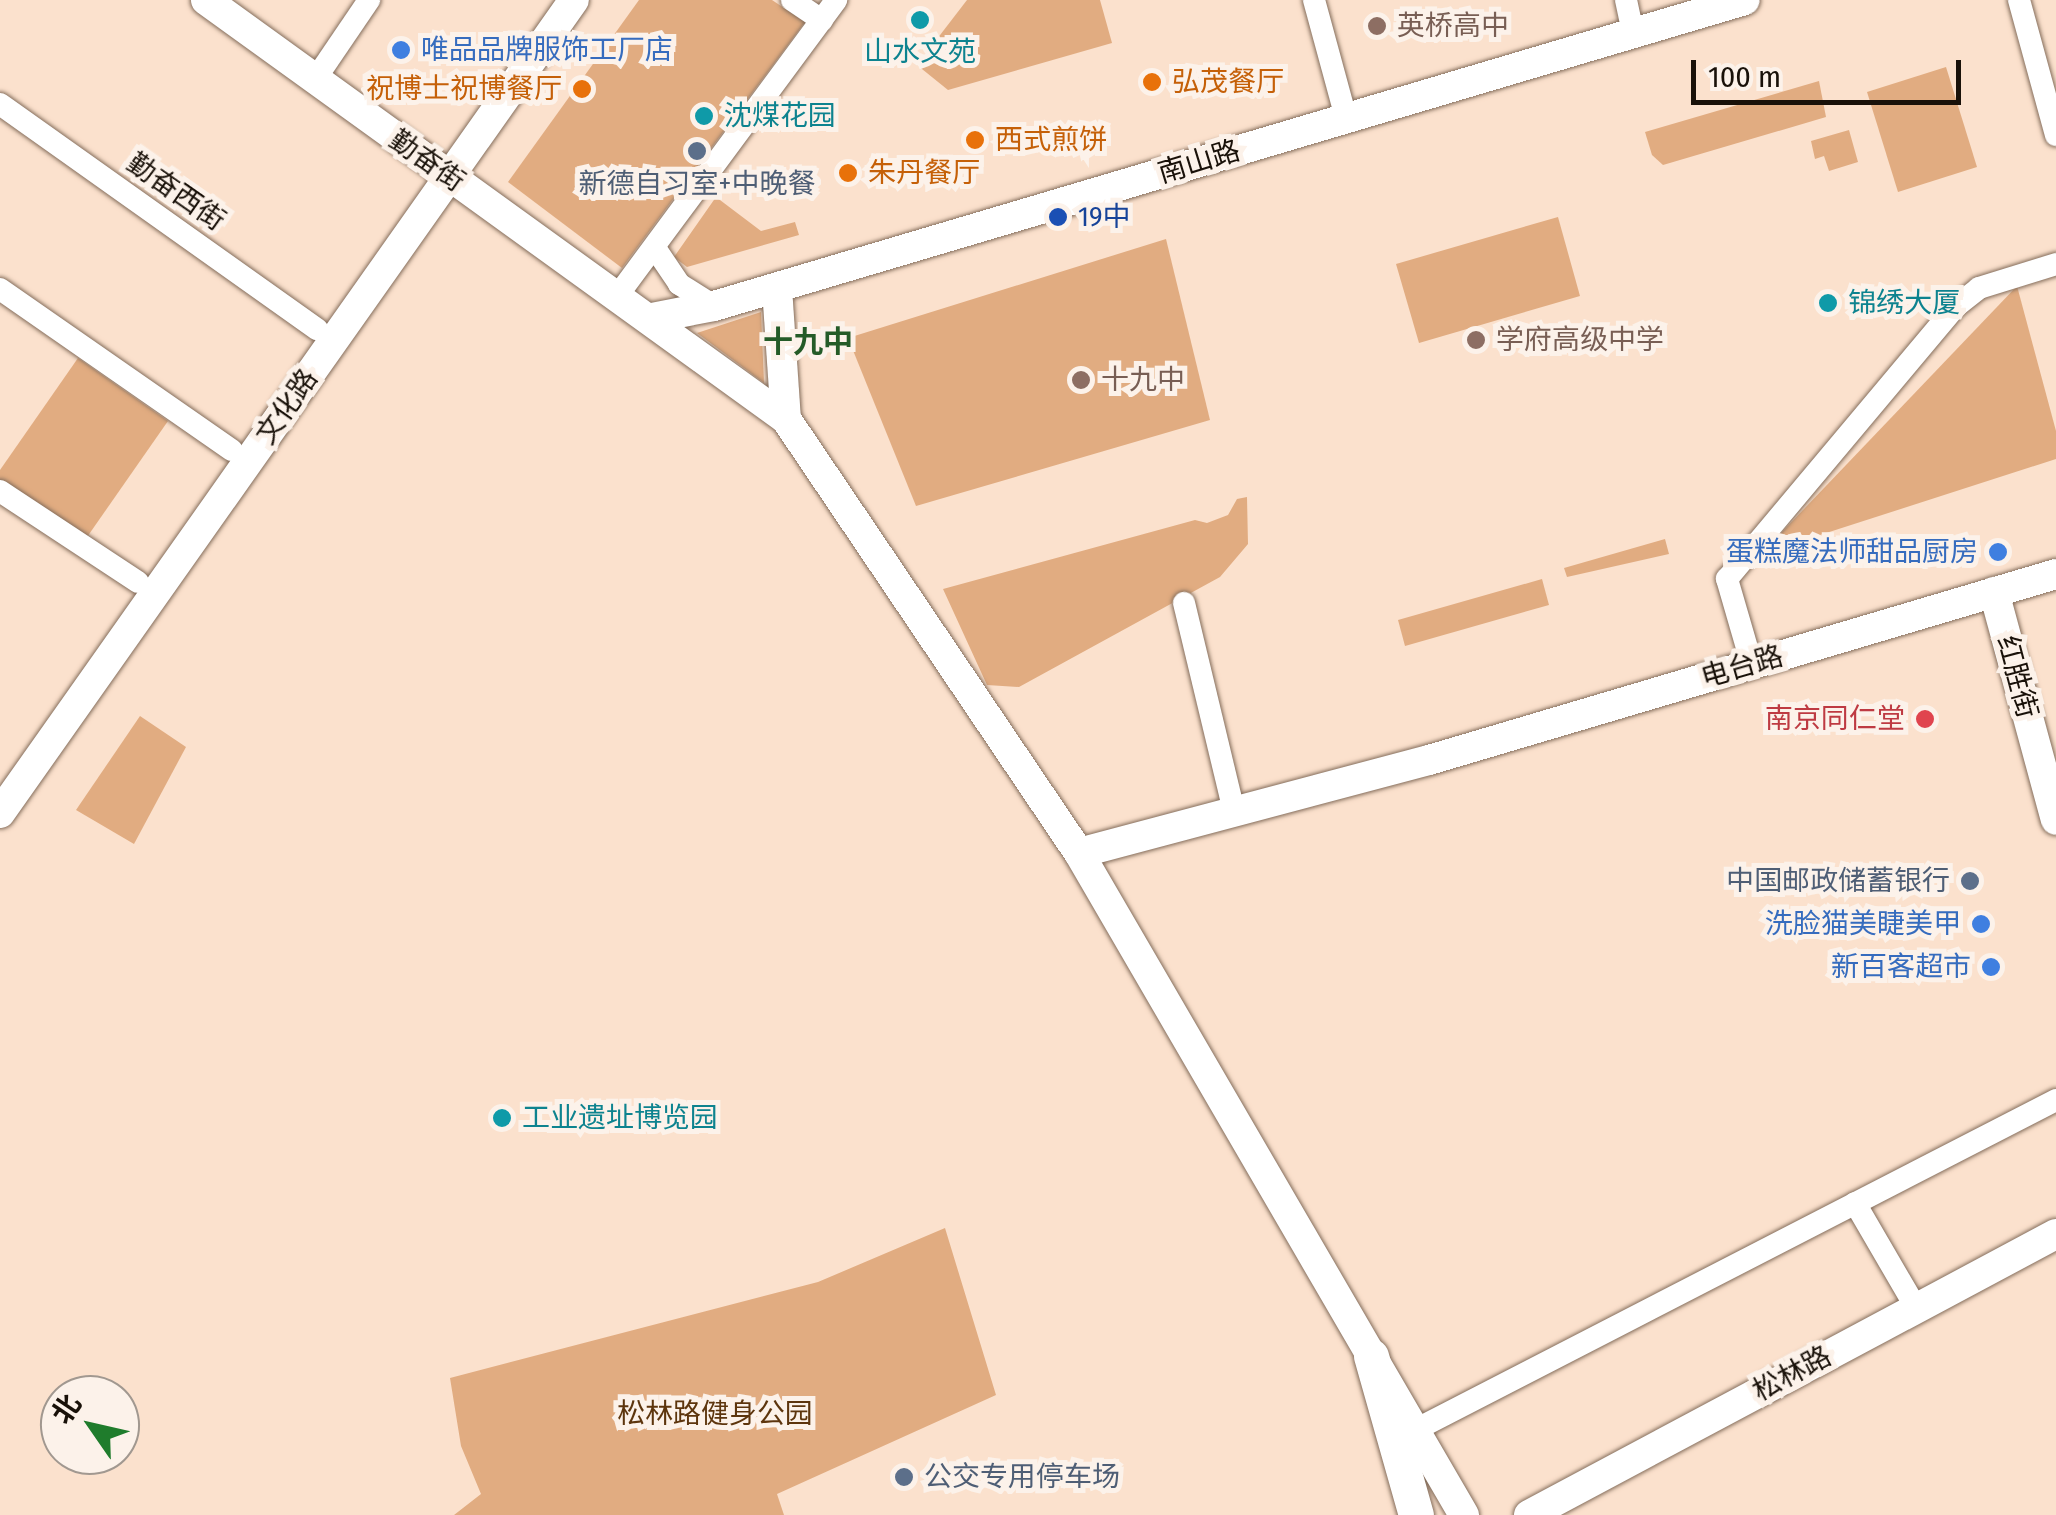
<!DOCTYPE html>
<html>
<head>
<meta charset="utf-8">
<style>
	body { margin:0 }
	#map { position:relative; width:2056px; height:1515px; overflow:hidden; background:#fbe1cd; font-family:"Fira Sans Condensed","Noto Sans SC",sans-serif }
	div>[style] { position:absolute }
	.green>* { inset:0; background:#e1ac81 }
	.roads { filter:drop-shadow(0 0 2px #846d5b) drop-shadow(0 0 2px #846d5b) }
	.street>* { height:22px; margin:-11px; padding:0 11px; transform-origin:11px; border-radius:11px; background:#fff }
	.secondary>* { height:30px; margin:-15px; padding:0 15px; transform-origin:15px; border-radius:15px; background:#fff }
	.primary>* { height:35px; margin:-17.5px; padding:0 17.5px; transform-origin:17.5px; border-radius:17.5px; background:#fff }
	.dots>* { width:28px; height:28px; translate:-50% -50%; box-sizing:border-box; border:5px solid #fcf2ea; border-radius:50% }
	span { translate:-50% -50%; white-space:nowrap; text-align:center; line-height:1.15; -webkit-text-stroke:10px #fcf2ea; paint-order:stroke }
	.education-label { font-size:28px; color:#785e54 }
	.left { translate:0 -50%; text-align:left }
	.shop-label { font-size:28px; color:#366cbe }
	.right { translate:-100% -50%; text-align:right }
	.culture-label { font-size:28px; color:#0d838f }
	.food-label { font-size:28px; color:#c56008 }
	.street-label { font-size:28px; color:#191109 }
	.service-label { font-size:28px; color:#4e5e75 }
	.transit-label { font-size:28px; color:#164399 }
	.health-label { font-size:28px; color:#be3a42 }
	.park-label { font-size:28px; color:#5d350d }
	.neighbourhood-label { font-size:30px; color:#245b28; font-weight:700 }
	.north { position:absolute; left:40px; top:1375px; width:100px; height:100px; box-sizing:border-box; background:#fcf2ea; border:2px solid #a19890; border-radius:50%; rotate:304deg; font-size:28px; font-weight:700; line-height:40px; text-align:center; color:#191109 }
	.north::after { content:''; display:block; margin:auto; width:35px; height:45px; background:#1f7c2c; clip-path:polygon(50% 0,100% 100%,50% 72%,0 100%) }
	.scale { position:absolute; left:1691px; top:60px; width:270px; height:45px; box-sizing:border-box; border:5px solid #191109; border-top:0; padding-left:12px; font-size:30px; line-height:35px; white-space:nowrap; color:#191109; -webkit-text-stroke:8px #fcf2ea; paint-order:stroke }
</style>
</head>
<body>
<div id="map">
	<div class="green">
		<div style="clip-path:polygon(639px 0,772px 0,805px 22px,622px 268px,508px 182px)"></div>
		<div style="clip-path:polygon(967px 0,1100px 0,1112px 43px,948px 90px,917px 65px)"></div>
		<div style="clip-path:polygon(1946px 67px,1977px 167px,1898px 192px,1867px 92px)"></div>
		<div style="clip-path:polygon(1819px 81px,1826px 117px,1663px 165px,1652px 155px,1645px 132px)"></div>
		<div style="clip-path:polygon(1849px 130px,1858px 162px,1829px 171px,1824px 156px,1815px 159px,1811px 141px)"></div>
		<div style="clip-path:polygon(716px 197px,761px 231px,795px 222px,799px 235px,687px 267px,674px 257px)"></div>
		<div style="clip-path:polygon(1558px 217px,1580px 296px,1419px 343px,1396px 264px)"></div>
		<div style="clip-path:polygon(1166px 239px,1210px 420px,916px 506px,848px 338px)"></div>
		<div style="clip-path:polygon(2017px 286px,2056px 431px,2056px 459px,1761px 554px)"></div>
		<div style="clip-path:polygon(761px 312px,764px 383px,697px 333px)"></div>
		<div style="clip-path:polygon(78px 358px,168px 421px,85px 540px,0 480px,0 470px)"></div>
		<div style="clip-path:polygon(1247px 497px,1248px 544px,1220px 577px,1019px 687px,987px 685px,943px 589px,1195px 520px,1207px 523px,1228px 515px,1237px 499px)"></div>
		<div style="clip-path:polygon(1665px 539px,1669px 554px,1567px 577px,1564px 568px)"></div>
		<div style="clip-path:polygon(1542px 579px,1549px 605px,1405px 646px,1398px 620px)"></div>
		<div style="clip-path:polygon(140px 716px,186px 747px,134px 844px,76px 810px)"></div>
		<div style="clip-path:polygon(945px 1228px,996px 1395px,777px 1494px,784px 1515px,454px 1515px,481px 1494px,461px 1446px,450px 1378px,818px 1282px)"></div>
	</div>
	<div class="roads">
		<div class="street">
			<div style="left:792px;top:0;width:36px;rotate:34deg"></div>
			<div style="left:1314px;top:0;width:122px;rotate:74.8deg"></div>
			<div style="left:1626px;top:0;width:34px;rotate:78deg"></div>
			<div style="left:2019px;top:0;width:140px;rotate:74.7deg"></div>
			<div style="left:314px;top:81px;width:98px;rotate:-55.8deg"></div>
			<div style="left:0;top:104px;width:389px;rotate:35.4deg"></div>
			<div style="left:657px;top:251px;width:40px;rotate:56deg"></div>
			<div style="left:679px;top:284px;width:41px;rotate:32.2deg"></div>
			<div style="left:0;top:289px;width:282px;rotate:34.8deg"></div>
			<div style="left:618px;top:295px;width:367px;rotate:-53.5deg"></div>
			<div style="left:0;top:491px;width:165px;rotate:33.4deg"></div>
			<div style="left:1184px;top:603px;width:215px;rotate:76.5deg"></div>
			<div style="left:1752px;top:665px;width:90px;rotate:-106.2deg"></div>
			<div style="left:1727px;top:579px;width:355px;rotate:-50deg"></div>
			<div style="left:1955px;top:307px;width:31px;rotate:-38deg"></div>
			<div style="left:1979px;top:288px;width:81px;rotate:-17.3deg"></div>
			<div style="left:1855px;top:1203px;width:121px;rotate:59.8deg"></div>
			<div style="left:1415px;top:1430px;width:721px;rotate:-27.24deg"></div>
		</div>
		<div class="secondary">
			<div style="left:206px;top:0;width:716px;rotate:35.84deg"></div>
			<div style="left:786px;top:419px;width:524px;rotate:55.98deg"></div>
			<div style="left:1079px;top:853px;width:766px;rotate:59.82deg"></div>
			<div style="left:777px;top:288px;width:131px;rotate:86.1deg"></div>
			<div style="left:652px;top:318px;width:63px;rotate:-11deg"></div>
			<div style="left:714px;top:306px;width:1075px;rotate:-16.53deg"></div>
			<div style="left:1994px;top:592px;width:236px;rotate:74.8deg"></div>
			<div style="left:0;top:813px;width:995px;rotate:-54.78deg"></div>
			<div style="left:1079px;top:853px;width:362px;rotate:-14.9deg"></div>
			<div style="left:1429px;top:760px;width:654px;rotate:-16.52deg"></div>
			<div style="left:1529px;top:1515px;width:597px;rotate:-28.07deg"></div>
		</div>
		<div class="primary">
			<div style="left:1371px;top:1356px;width:165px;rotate:74.2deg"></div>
		</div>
	</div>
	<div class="dots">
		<div style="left:920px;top:20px;background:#0f9aa8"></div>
		<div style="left:1377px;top:26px;background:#8d6e63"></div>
		<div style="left:401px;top:50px;background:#3f7fe0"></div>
		<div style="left:1152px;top:82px;background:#e8710a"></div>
		<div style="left:582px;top:89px;background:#e8710a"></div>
		<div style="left:704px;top:116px;background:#0f9aa8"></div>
		<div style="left:975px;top:140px;background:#e8710a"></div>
		<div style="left:697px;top:151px;background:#5c6f8a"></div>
		<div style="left:848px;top:173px;background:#e8710a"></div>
		<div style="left:1058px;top:217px;background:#1a4fb4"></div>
		<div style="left:1828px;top:303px;background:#0f9aa8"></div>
		<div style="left:1476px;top:340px;background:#8d6e63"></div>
		<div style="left:1081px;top:380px;background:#8d6e63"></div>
		<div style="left:1998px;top:552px;background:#3f7fe0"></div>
		<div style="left:1925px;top:719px;background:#e0444e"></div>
		<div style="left:1970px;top:881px;background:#5c6f8a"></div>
		<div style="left:1981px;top:924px;background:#3f7fe0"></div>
		<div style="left:1991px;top:967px;background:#3f7fe0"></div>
		<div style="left:502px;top:1118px;background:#0f9aa8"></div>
		<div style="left:904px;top:1477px;background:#5c6f8a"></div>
	</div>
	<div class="education-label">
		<span class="left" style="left:1397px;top:26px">英桥高中</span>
		<span class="left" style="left:1496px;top:340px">学府高级中学</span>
		<span class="left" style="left:1101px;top:380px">十九中</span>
	</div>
	<div class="shop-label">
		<span class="left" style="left:421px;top:50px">唯品品牌服饰工厂店</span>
		<span class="right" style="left:1978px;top:552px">蛋糕魔法师甜品厨房</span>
		<span class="right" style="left:1961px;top:924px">洗脸猫美睫美甲</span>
		<span class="right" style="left:1971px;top:967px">新百客超市</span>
	</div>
	<div class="culture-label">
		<span style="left:920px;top:52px">山水文苑</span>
		<span class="left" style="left:724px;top:116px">沈煤花园</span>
		<span class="left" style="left:1848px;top:303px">锦绣大厦</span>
		<span class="left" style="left:522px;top:1118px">工业遗址博览园</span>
	</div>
	<div class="food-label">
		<span class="left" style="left:1172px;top:82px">弘茂餐厅</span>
		<span class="right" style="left:562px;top:89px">祝博士祝博餐厅</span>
		<span class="left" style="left:995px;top:140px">西式煎饼</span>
		<span class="left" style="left:868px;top:173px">朱丹餐厅</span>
	</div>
	<div class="street-label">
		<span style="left:427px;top:161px;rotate:35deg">勤奋街</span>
		<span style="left:1199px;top:162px;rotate:-17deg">南山路</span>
		<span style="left:176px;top:192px;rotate:35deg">勤奋西街</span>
		<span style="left:287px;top:407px;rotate:-55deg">文化路</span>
		<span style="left:1742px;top:667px;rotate:-16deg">电台路</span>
		<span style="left:2017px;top:677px;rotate:75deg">红胜街</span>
		<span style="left:1792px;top:1374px;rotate:-28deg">松林路</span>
	</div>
	<div class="service-label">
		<span style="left:697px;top:184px">新德自习室+中晚餐</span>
		<span class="right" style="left:1950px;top:881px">中国邮政储蓄银行</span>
		<span class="left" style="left:924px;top:1477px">公交专用停车场</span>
	</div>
	<div class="transit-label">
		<span class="left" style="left:1078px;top:217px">19中</span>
	</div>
	<div class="health-label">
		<span class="right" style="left:1905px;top:719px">南京同仁堂</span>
	</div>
	<div class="park-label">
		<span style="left:715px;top:1414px">松林路健身公园</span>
	</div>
	<div class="neighbourhood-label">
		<span style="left:808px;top:342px">十九中</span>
	</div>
	<div class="north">北</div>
	<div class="scale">100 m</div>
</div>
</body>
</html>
